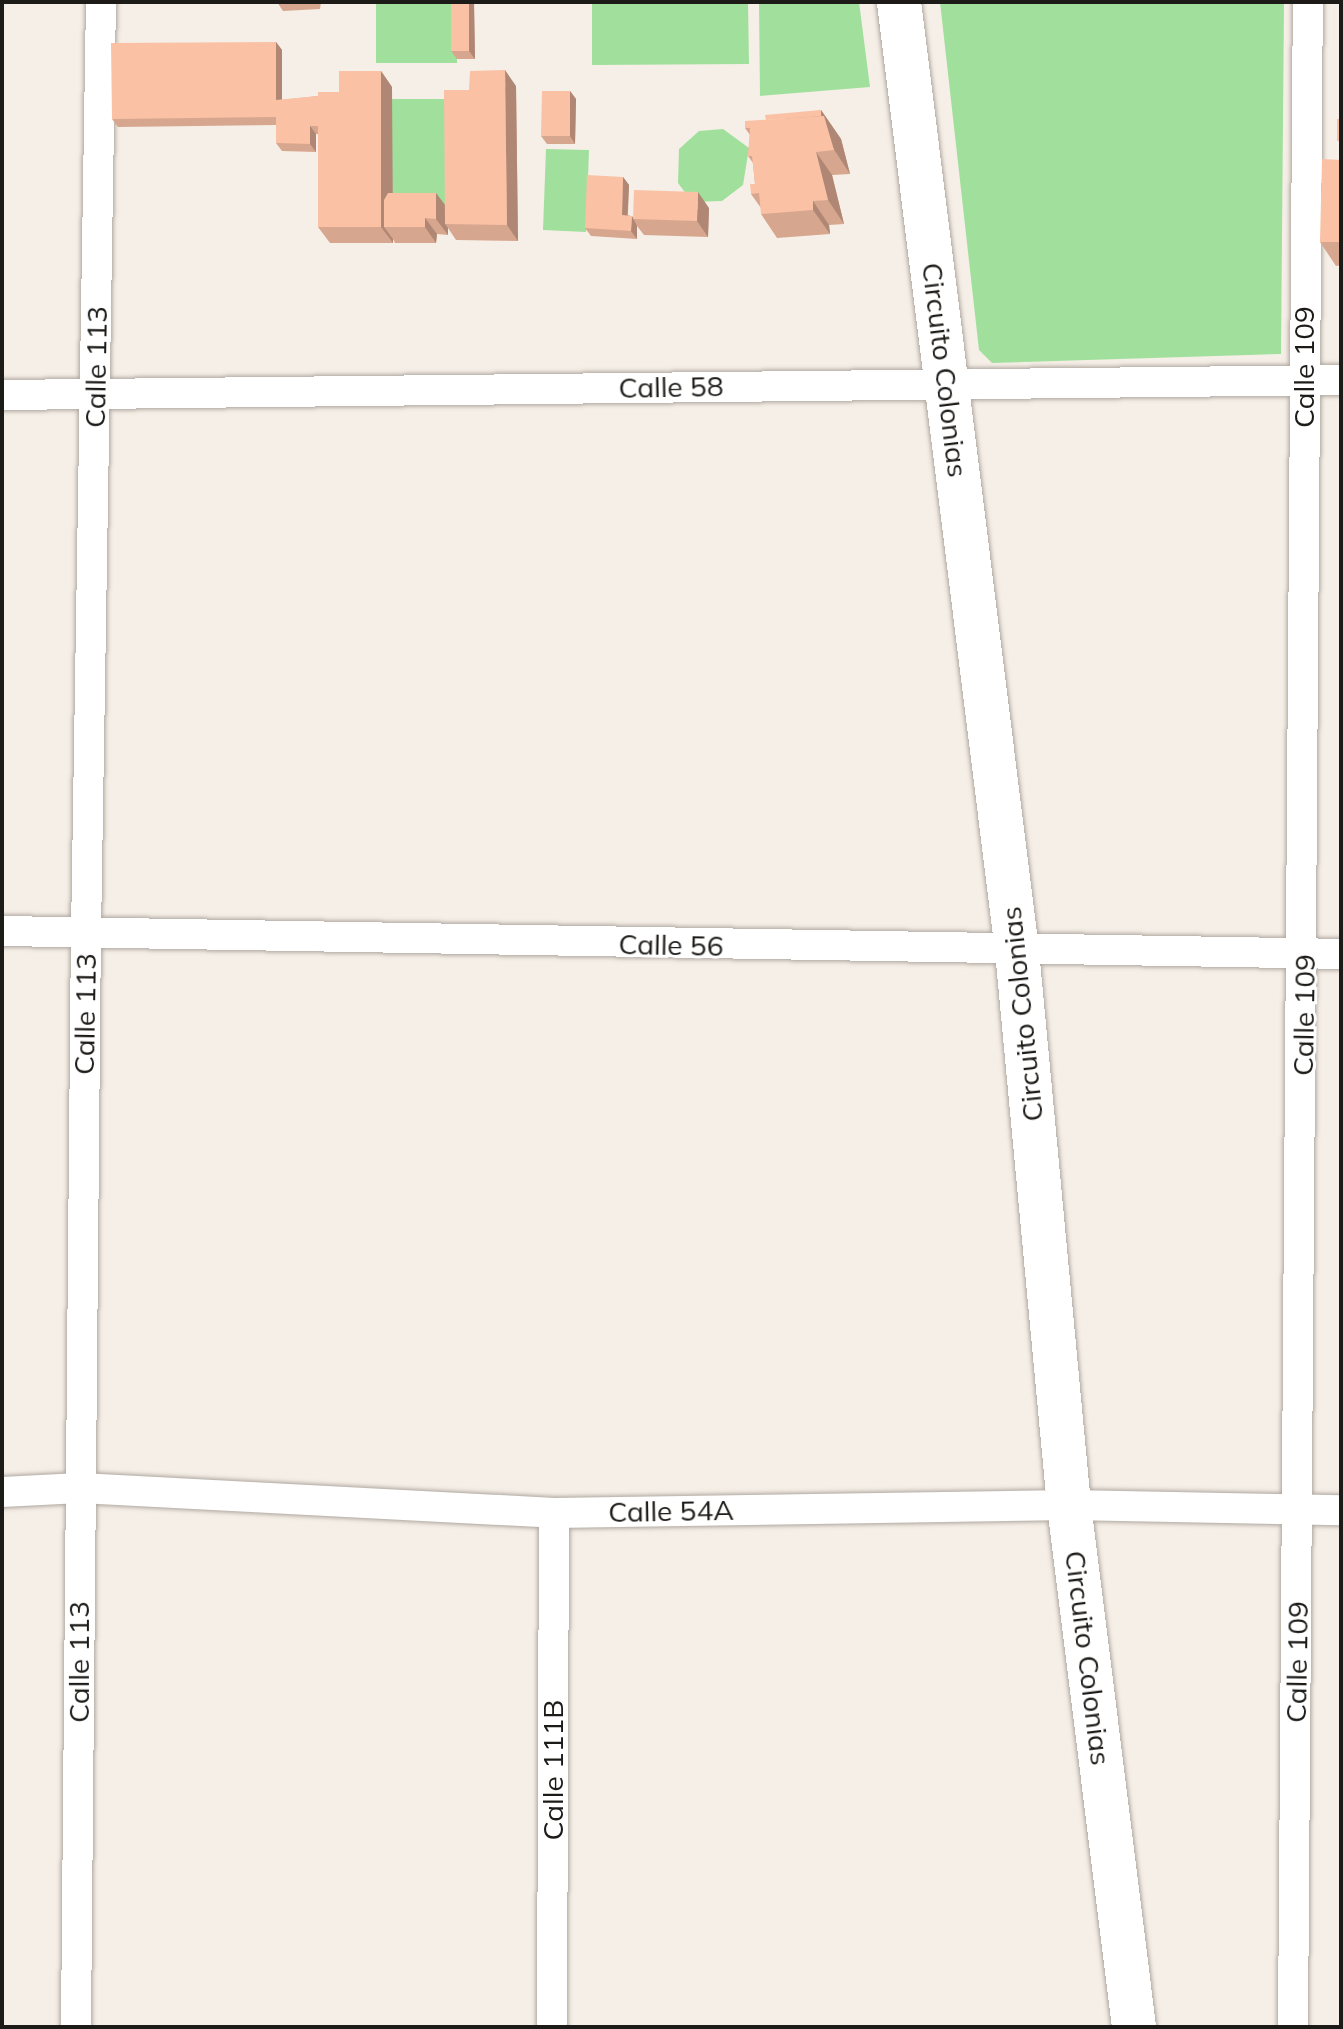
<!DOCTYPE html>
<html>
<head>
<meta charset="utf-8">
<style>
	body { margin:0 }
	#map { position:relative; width:1343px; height:2029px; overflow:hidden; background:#f6efe7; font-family:Mulish,sans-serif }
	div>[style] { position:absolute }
	.green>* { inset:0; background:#a1e09c }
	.roads { filter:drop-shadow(0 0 2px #afa8a1) drop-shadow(0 0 2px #afa8a1) }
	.minor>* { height:30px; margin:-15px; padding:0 15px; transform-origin:15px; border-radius:15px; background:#fff }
	.primary>* { height:44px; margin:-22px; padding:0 22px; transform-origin:22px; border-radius:22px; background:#fff }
	.wall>* { inset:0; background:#d7a68e }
	.shaded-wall>* { inset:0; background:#af8774 }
	.building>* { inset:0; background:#fac1a5 }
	span { translate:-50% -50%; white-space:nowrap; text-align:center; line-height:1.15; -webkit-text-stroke:6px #fff; paint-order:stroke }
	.street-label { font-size:28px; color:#1d1b18 }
	.frame { position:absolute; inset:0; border:4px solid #1d1b18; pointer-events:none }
</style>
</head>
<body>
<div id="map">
	<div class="green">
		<div style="clip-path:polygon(376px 2px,457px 2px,457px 63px,376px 63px)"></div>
		<div style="clip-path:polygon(592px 2px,748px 2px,749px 64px,592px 65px)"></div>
		<div style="clip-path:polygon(759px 2px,859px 2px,870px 87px,760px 96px)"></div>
		<div style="clip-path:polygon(940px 2px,1284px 2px,1281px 354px,992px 363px,979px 350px)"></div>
		<div style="clip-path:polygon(392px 99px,456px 99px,456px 209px,392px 209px)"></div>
		<div style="clip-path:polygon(723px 129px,749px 148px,743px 185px,722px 201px,692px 202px,678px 183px,679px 149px,699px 131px)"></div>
		<div style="clip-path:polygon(546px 149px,589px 150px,586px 232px,543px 230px)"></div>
	</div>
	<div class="roads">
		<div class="minor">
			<div style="left:2px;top:395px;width:1339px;rotate:-0.64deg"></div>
			<div style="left:2px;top:931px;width:1339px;rotate:0.98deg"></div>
			<div style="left:2px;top:1492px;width:78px;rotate:-2.9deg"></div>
			<div style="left:80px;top:1488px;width:475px;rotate:3deg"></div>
			<div style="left:554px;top:1513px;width:515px;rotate:-0.89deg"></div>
			<div style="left:1069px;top:1505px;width:272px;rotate:1.1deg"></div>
			<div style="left:76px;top:2027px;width:1093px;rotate:-89.48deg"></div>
			<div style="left:86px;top:934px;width:932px;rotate:-89.08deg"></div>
			<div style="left:552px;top:2027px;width:514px;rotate:-89.78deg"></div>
			<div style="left:1293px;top:2027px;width:2025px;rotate:-89.58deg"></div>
		</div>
		<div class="primary">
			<div style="left:899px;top:2px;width:956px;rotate:82.91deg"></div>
			<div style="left:1017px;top:951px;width:556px;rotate:84.64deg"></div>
			<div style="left:1069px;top:1505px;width:526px;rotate:82.9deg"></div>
		</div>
	</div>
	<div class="wall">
		<div style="clip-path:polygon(277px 2px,321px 2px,320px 9px,283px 11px)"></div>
		<div style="clip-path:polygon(451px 2px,541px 2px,541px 4px,474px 3px,475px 59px,457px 59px,451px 51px)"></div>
		<div style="clip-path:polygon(276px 42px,282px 50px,282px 100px,318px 96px,339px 92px,381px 71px,392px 87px,392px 193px,436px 193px,445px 205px,469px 90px,516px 86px,518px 241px,456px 240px,448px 228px,448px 235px,437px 234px,436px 243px,395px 243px,393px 239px,393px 243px,330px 243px,318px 227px,318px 134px,316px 134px,316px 152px,282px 151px,276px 143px,276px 125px,118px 127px,112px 119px)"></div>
		<div style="clip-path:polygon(570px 91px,576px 99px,575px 144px,547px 144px,541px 136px)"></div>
		<div style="clip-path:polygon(821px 110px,841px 139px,850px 174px,832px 175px,844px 224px,829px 225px,830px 234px,777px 238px,761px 214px,761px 208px,751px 194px,755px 184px,753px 163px,748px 156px,750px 135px,745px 128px)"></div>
		<div style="clip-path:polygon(1341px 160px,1341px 265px,1336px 266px,1320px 242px)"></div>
		<div style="clip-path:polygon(623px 177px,629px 185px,628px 215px,633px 217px,709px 208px,708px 237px,644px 235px,637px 226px,637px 239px,591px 236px,585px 228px)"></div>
	</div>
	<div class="shaded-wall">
		<div style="clip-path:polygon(469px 2px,473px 2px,474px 3px,475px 59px,469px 51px)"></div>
		<div style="clip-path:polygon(276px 42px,282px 50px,282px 108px,276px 100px)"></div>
		<div style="clip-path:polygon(505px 70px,516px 86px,518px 241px,507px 225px)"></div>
		<div style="clip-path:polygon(381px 71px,392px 87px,393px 227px,384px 227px,393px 239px,393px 243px,381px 227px)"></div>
		<div style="clip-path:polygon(570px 91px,576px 99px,575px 144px,570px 136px)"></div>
		<div style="clip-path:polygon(821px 110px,841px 139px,850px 174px,822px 131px)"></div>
		<div style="clip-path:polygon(310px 126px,316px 134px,316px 152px,310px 144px)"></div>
		<div style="clip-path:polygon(816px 152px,832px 175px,844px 224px,828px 200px)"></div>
		<div style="clip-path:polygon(623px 177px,629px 185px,627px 223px,622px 215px)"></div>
		<div style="clip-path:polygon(698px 192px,709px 208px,708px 237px,697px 221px)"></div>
		<div style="clip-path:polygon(436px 193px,448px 209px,445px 224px,448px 228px,448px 235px,436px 219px)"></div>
		<div style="clip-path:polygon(813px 201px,829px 225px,830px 234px,813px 210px)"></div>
		<div style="clip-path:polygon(632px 216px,637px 226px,637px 239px,631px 231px)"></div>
		<div style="clip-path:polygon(425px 218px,437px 234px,436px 243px,425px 227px)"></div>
	</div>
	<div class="building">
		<div style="clip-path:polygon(451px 2px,469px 2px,469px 51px,451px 51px)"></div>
		<div style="clip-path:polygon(276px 42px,276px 100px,318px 96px,318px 126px,310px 126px,310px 144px,276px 143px,276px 117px,112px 119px,111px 43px)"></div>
		<div style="clip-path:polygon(505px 70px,507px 225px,445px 224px,444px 90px,469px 90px,470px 71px)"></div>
		<div style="clip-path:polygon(339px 71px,381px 71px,381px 227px,318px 227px,318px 92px,339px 92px)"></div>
		<div style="clip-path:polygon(542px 91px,570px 91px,570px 136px,541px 136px)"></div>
		<div style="clip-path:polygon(821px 110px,821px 116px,766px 120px,765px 115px)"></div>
		<div style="clip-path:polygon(824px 116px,834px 150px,816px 152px,828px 200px,813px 201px,813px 210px,761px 214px,759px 193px,751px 194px,750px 184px,755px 184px,752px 156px,748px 156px,750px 128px,745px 128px,745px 121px)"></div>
		<div style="clip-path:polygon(1337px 119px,1341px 119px,1341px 141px,1337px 141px)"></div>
		<div style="clip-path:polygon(1322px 159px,1341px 160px,1341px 242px,1320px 242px)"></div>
		<div style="clip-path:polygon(587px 175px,623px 177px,622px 215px,632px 216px,631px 231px,585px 228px)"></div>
		<div style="clip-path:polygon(634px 190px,698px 192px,697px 221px,633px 219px)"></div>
		<div style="clip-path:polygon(388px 193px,436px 193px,436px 219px,425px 218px,425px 227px,384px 227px,384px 200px)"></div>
	</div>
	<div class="street-label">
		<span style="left:96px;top:367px;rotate:-89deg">Calle 113</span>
		<span style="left:1304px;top:367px;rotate:-90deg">Calle 109</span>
		<span style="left:945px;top:370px;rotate:83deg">Circuito Colonias</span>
		<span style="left:671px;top:387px;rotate:-1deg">Calle 58</span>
		<span style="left:671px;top:945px;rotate:1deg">Calle 56</span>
		<span style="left:85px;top:1014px;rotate:-89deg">Calle 113</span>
		<span style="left:1022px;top:1014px;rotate:-96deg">Circuito Colonias</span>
		<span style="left:1304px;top:1015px;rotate:-89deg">Calle 109</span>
		<span style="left:671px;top:1511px;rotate:-1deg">Calle 54A</span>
		<span style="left:1088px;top:1658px;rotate:83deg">Circuito Colonias</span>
		<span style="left:79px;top:1662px;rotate:-90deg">Calle 113</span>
		<span style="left:1297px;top:1662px;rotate:-89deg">Calle 109</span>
		<span style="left:553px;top:1770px;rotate:-90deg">Calle 111B</span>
	</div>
	<div class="frame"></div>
</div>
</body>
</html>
